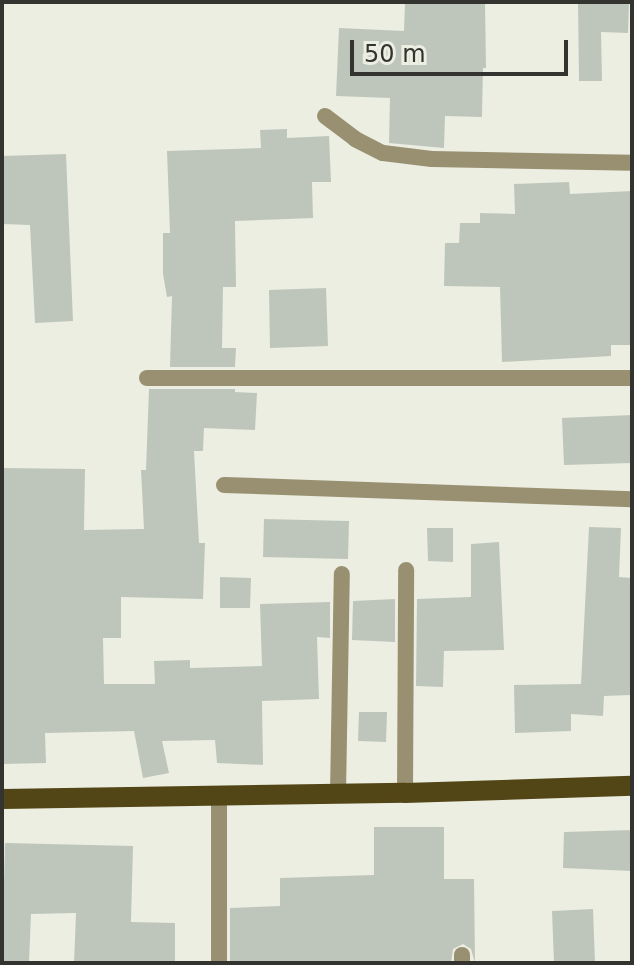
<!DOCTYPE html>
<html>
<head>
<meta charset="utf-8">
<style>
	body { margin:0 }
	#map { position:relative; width:634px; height:965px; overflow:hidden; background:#eceee2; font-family:"DejaVu Sans",sans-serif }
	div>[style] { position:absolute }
	.building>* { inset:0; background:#bec6bc }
	.street>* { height:16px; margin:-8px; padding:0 8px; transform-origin:8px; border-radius:8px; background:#999072 }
	.primary>* { height:20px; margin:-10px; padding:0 10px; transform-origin:10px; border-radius:10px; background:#524516 }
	span { translate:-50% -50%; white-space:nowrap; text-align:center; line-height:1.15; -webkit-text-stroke:7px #eceee2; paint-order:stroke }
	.frame { position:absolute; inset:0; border:4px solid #33342f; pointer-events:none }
	.scale { position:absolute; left:350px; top:40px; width:218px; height:36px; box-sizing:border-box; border:4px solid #33342f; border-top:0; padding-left:10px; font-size:24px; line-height:28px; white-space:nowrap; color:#33342f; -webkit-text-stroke:6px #eceee2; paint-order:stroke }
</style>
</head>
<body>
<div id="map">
	<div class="building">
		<div style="clip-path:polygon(405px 2px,485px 2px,486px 68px,483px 68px,482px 117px,445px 116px,444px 148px,389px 143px,390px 98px,336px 96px,339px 28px,404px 31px)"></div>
		<div style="clip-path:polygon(578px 2px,629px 2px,628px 33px,601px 32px,602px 81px,579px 81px)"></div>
		<div style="clip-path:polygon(287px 129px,287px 138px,329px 136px,331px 182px,312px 182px,313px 218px,235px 221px,236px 287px,223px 287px,222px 348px,236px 348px,235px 367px,170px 367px,172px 296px,167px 297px,163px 274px,163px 233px,170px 233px,167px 151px,261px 148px,260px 130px)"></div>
		<div style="clip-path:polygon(66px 154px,73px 321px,35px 323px,30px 225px,2px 224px,2px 156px)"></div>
		<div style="clip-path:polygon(569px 182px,570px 194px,632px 191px,632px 345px,611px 345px,611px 356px,502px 362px,500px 287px,444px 286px,445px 243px,459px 243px,460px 223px,480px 223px,480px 213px,515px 214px,514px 184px)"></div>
		<div style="clip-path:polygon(326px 288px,328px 346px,270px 348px,269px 290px)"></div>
		<div style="clip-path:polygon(149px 389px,235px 389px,235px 392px,257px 393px,255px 430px,204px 428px,203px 451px,194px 451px,199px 543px,205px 543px,203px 599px,121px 597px,121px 638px,103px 638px,104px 684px,155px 684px,154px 661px,190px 660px,190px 668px,262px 666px,260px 604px,330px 602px,330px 638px,317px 637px,319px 699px,262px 701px,263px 765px,217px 763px,215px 740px,162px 741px,169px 773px,143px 778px,134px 731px,45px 733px,46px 763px,2px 764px,2px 468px,85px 469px,84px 530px,144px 529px,141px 470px,146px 470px)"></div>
		<div style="clip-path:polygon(632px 415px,632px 463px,564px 465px,562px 418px)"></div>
		<div style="clip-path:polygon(264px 519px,349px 521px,348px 559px,263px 557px)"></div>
		<div style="clip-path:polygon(589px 527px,621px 528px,619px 577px,632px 578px,631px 695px,604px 696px,603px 716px,571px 714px,571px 731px,515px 733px,514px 685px,581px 684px)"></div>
		<div style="clip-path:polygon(427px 528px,453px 528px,453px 562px,428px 561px)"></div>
		<div style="clip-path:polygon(499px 542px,504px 650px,444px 651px,443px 687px,416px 686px,417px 599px,471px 597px,471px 544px)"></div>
		<div style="clip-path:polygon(220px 577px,251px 578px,250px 608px,220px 608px)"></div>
		<div style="clip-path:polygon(395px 599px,395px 642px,352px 640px,353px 601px)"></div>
		<div style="clip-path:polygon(359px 712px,387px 712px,386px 742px,358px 741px)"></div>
		<div style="clip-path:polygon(374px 827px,444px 827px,444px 879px,474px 879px,475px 963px,471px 949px,463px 944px,453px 949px,451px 963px,230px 963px,230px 908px,280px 906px,280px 878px,374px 875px)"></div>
		<div style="clip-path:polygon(632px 830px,632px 871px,563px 868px,564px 832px)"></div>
		<div style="clip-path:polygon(5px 843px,133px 846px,131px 922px,175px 923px,175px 963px,74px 963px,76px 913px,31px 914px,29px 963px,2px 963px)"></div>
		<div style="clip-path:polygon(593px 909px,595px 963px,554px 963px,552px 911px)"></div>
	</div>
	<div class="street">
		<div style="left:325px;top:116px;width:38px;rotate:37deg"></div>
		<div style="left:355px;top:139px;width:31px;rotate:27deg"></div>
		<div style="left:383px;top:153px;width:49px;rotate:7deg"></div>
		<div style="left:432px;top:159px;width:200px;rotate:1.1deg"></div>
		<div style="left:147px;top:378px;width:485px"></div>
		<div style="left:224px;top:485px;width:408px;rotate:2deg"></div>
		<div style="left:338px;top:793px;width:219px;rotate:-89deg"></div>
		<div style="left:405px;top:793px;width:223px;rotate:-89.7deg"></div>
		<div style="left:219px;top:796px;width:167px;rotate:90deg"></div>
		<div style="left:462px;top:955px;width:8px;rotate:90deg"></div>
	</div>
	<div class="primary">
		<div style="left:2px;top:799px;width:403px;rotate:-0.9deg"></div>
		<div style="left:405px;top:793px;width:227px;rotate:-1.8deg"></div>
	</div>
	<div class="frame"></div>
	<div class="scale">50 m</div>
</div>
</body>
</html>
